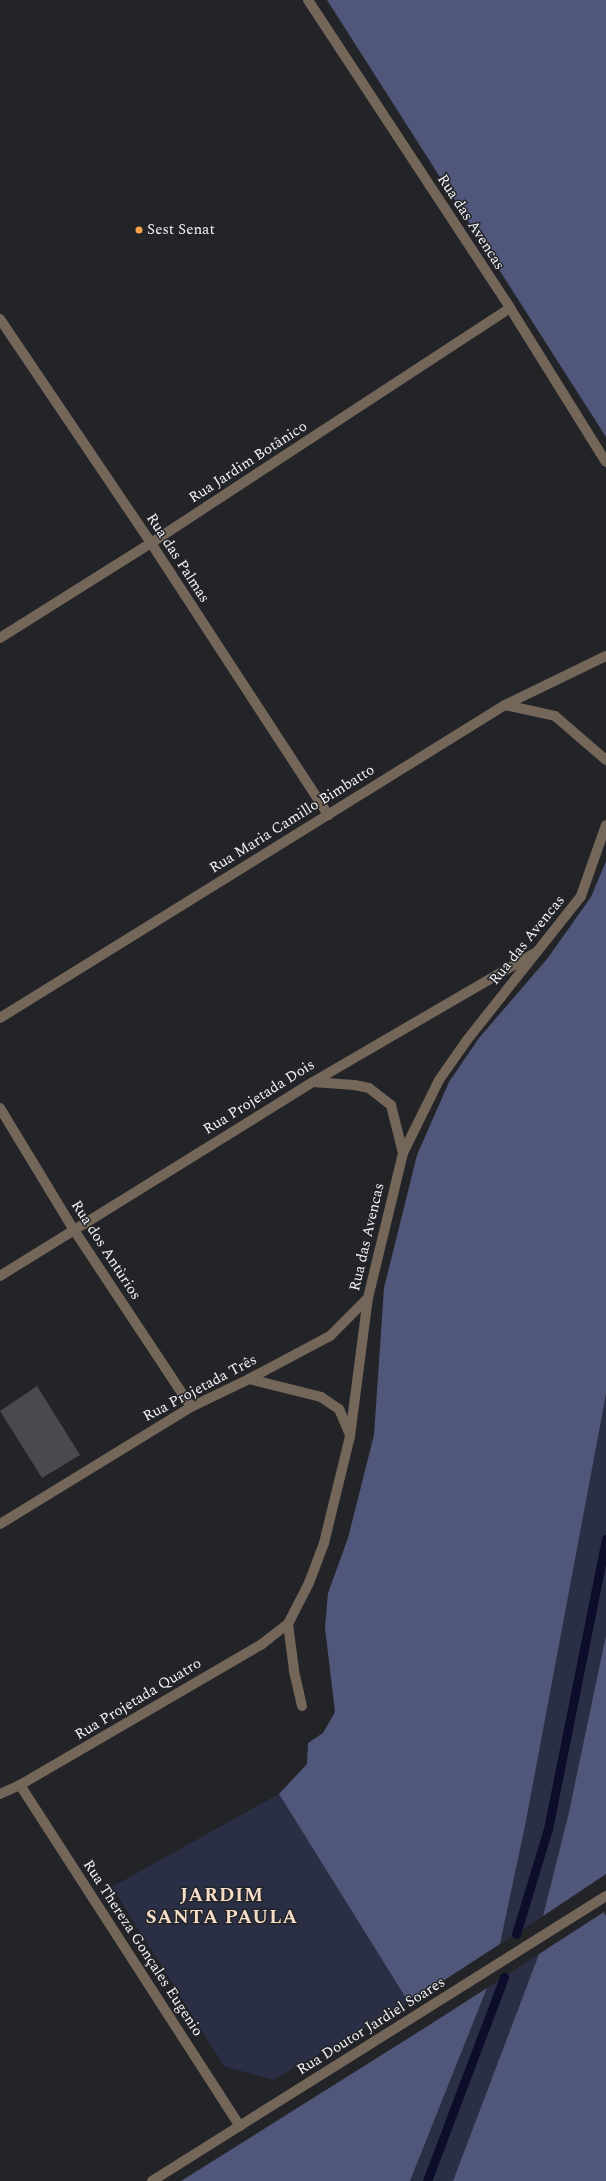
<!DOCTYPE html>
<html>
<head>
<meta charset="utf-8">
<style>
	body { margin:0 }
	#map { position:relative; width:606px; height:2181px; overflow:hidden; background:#232428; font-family:Spectral,serif }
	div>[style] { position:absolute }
	.green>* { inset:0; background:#2b2f46 }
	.forest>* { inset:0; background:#50577a }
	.stream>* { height:9px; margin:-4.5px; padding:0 4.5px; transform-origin:4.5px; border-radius:4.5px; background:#0b0d2a }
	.building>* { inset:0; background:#494a4f }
	.minor>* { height:10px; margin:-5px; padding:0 5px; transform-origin:5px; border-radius:5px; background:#746659 }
	.dots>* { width:11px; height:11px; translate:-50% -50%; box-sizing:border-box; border:2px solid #232428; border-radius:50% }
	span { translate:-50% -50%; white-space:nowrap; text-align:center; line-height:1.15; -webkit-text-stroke:3px #232428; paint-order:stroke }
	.street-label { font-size:15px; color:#f2f3f6 }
	.poi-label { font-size:15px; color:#f2f3f6 }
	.left { translate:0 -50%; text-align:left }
	.district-label { font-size:19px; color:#f6ddc8; font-weight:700; letter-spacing:1px }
</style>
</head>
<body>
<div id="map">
	<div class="green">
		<div style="clip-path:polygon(606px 1394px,606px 1635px,569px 1812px,543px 1916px,500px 1944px,526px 1821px)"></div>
		<div style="clip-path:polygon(279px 1794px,409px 2003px,273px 2080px,224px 2066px,112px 1887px)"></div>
		<div style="clip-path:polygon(539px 1954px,453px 2181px,410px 2181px,487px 1988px)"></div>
	</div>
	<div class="forest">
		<div style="clip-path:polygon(327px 0,606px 0,606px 437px,521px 304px)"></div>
		<div style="clip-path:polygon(606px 861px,606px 1394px,526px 1821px,500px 1944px,409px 2003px,279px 1794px,307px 1764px,308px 1743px,323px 1733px,335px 1712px,325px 1628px,328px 1593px,348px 1538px,374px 1435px,384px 1288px,417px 1155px,449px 1082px,479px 1038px,547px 959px,591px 897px)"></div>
		<div style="clip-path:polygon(606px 1635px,606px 1874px,543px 1916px,569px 1812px)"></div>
		<div style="clip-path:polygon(604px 1912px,606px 1916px,606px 2181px,453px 2181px,539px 1954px)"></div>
		<div style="clip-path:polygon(487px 1988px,410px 2181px,181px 2181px,423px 2029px)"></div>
	</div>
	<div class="stream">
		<div style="left:516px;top:1934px;width:110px;rotate:-73.1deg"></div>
		<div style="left:548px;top:1829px;width:296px;rotate:-78.7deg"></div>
		<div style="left:427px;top:2181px;width:218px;rotate:-69.3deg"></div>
	</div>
	<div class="building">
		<div style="clip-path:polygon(37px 1386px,80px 1455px,42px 1478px,0 1411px)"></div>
	</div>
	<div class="minor">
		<div style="left:308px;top:0;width:368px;rotate:56.7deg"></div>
		<div style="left:510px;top:308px;width:181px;rotate:58.1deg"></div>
		<div style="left:0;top:319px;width:270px;rotate:56deg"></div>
		<div style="left:151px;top:543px;width:325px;rotate:56.9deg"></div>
		<div style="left:0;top:638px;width:178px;rotate:-32.2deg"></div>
		<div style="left:151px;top:543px;width:429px;rotate:-33.2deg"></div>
		<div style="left:505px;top:705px;width:51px;rotate:12.4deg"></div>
		<div style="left:555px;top:716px;width:67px;rotate:40.8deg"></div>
		<div style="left:0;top:1018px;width:594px;rotate:-31.79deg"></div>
		<div style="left:505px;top:705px;width:112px;rotate:-25.9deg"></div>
		<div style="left:313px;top:1082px;width:41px;rotate:4.2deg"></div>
		<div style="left:354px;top:1085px;width:15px;rotate:11deg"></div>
		<div style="left:369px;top:1088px;width:28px;rotate:38deg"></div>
		<div style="left:391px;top:1105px;width:49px;rotate:76deg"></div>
		<div style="left:0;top:1108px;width:143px;rotate:58.8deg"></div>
		<div style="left:74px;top:1230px;width:212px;rotate:56.5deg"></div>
		<div style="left:0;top:1276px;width:368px;rotate:-31.8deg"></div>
		<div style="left:313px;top:1082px;width:255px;rotate:-30.2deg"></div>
		<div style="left:249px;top:1379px;width:74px;rotate:14deg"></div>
		<div style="left:321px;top:1397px;width:22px;rotate:34deg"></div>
		<div style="left:339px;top:1409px;width:28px;rotate:67deg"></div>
		<div style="left:0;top:1524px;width:224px;rotate:-31.5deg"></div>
		<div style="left:191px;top:1407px;width:64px;rotate:-25.8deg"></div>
		<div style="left:249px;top:1379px;width:92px;rotate:-28deg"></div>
		<div style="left:330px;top:1336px;width:54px;rotate:-45deg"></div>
		<div style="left:302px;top:1706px;width:37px;rotate:-103deg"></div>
		<div style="left:294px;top:1670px;width:46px;rotate:-97.4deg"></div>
		<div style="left:288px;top:1624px;width:46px;rotate:-62.9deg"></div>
		<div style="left:309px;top:1583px;width:43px;rotate:-69.4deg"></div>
		<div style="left:324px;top:1543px;width:110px;rotate:-76.3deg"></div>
		<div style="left:350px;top:1436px;width:139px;rotate:-82.6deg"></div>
		<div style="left:368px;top:1298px;width:149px;rotate:-76.4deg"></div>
		<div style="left:403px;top:1153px;width:81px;rotate:-63.7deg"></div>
		<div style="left:439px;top:1080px;width:49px;rotate:-55deg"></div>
		<div style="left:467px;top:1040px;width:184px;rotate:-51.6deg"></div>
		<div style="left:581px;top:896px;width:75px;rotate:-70.6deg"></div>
		<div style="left:20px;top:1785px;width:406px;rotate:57.2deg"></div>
		<div style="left:0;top:1794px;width:22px;rotate:-24deg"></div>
		<div style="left:20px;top:1785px;width:280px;rotate:-30.2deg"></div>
		<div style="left:262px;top:1644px;width:33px;rotate:-38deg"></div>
		<div style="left:152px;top:2181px;width:536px;rotate:-32.12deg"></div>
	</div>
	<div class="dots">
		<div style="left:139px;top:230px;background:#f7a149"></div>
	</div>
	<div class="street-label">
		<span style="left:471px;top:222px;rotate:57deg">Rua das Avencas</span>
		<span style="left:248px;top:462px;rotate:-33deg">Rua Jardim Botânico</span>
		<span style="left:178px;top:558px;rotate:57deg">Rua das Palmas</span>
		<span style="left:292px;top:819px;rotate:-32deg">Rua Maria Camillo Bimbatto</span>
		<span style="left:527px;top:940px;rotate:-51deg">Rua das Avencas</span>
		<span style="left:259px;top:1097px;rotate:-32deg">Rua Projetada Dois</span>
		<span style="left:367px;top:1237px;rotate:-77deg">Rua das Avencas</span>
		<span style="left:106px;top:1250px;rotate:57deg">Rua dos Antùrios</span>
		<span style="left:200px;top:1388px;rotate:-28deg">Rua Projetada Três</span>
		<span style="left:138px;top:1699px;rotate:-31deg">Rua Projetada Quatro</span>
		<span style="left:143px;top:1948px;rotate:57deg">Rua Thereza Gonçales Eugenio</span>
		<span style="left:371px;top:2026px;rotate:-32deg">Rua Doutor Jardiel Soares</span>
	</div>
	<div class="poi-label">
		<span class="left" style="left:147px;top:230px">Sest Senat</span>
	</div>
	<div class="district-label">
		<span style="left:222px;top:1907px">JARDIM<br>SANTA PAULA</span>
	</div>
</div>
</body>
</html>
